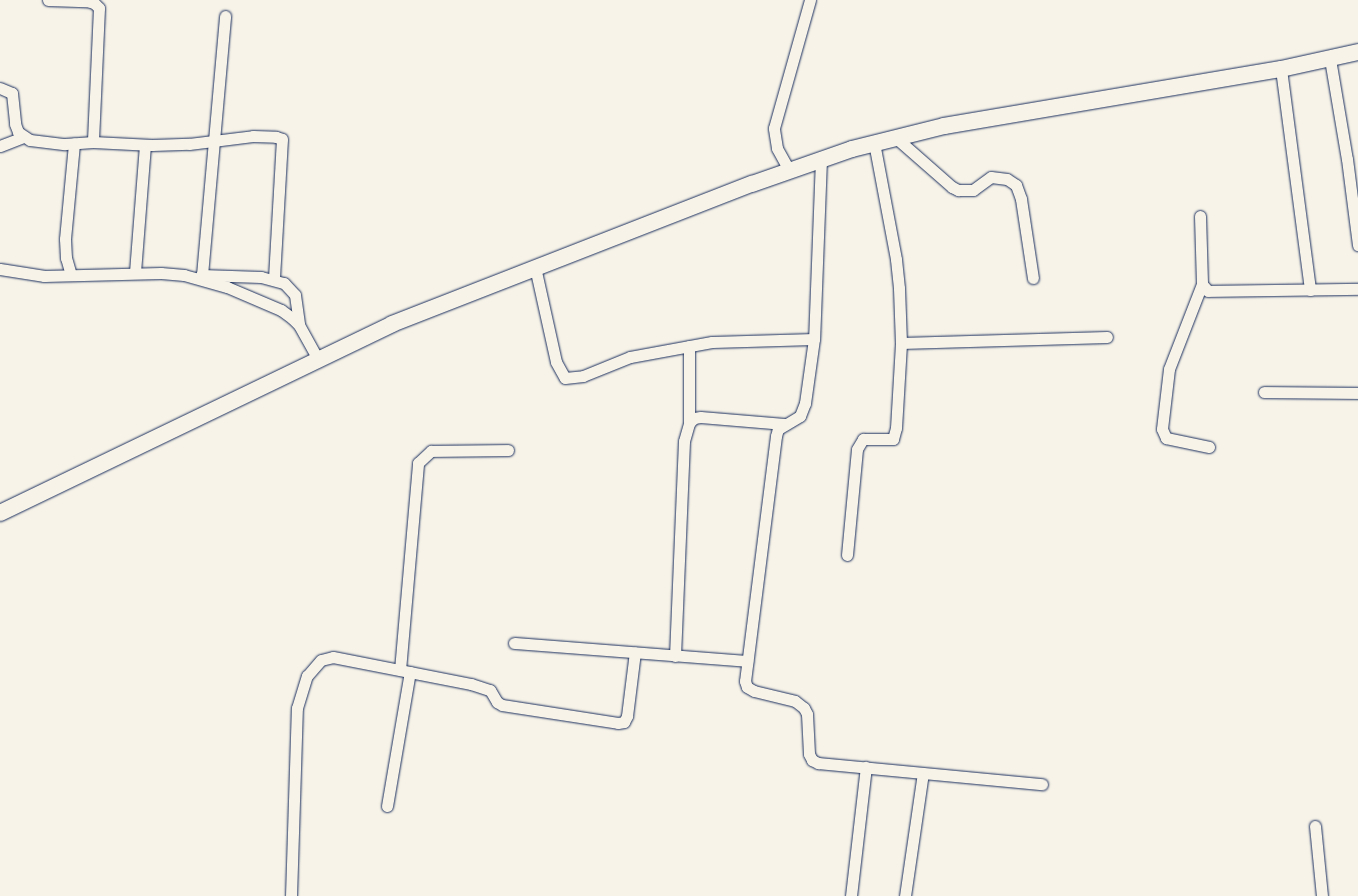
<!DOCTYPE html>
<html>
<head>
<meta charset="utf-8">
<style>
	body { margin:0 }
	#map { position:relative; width:1358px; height:896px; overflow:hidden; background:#f7f3e8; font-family:Sriracha,sans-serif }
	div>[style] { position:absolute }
	.roads { filter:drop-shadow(0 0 1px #1b2f5e) drop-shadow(0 0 1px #1b2f5e) }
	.street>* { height:11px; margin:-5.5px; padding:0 5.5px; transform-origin:5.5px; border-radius:5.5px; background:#f7f3e8 }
	.secondary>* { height:16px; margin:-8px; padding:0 8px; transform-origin:8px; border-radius:8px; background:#f7f3e8 }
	span { translate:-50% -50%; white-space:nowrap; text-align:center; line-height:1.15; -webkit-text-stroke:4.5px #f7f3e8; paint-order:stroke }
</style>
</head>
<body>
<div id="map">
	<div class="roads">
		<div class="street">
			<div style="left:48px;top:0;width:38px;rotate:2deg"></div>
			<div style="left:86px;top:1px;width:8px;rotate:14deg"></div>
			<div style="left:94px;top:3px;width:7px;rotate:45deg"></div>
			<div style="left:99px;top:8px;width:134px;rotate:92.6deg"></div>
			<div style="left:1330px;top:59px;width:101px;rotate:80.4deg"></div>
			<div style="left:1347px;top:159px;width:87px;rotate:82.7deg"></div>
			<div style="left:1281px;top:69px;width:223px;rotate:82.5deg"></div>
			<div style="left:0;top:88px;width:13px;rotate:23deg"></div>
			<div style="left:12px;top:93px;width:31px;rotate:84deg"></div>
			<div style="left:15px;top:124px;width:9px;rotate:69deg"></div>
			<div style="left:18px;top:132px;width:14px;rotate:34deg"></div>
			<div style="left:30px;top:140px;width:35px;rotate:7deg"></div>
			<div style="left:65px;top:144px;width:28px;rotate:-4deg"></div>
			<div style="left:93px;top:142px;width:59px;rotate:2.9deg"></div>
			<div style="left:152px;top:145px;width:37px;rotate:-2deg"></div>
			<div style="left:189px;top:144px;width:64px;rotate:-7.1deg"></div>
			<div style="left:253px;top:136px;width:23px;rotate:2deg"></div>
			<div style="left:276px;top:137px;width:6px;rotate:18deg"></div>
			<div style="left:282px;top:139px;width:140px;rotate:93.3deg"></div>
			<div style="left:895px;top:137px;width:76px;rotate:41.3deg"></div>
			<div style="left:952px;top:187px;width:7px;rotate:27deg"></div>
			<div style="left:958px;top:190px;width:15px"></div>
			<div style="left:973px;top:190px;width:22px;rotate:-36deg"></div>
			<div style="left:991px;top:177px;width:16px;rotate:7deg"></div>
			<div style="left:1007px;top:179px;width:11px;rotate:34deg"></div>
			<div style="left:1016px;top:185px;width:15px;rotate:70deg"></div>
			<div style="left:1021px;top:199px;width:80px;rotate:81.4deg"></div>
			<div style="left:0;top:146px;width:26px;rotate:-21deg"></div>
			<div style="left:821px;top:159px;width:180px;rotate:92.2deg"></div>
			<div style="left:814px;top:339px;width:65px;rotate:98deg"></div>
			<div style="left:805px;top:403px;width:14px;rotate:111deg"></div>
			<div style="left:800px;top:416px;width:26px;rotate:149deg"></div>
			<div style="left:778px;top:429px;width:7px;rotate:106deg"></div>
			<div style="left:776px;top:436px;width:247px;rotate:97.2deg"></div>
			<div style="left:745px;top:681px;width:6px;rotate:72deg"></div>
			<div style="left:747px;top:687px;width:8px;rotate:30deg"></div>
			<div style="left:754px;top:691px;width:42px;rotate:13.7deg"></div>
			<div style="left:795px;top:701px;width:11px;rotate:38deg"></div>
			<div style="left:804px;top:708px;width:7px;rotate:63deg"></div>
			<div style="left:807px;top:714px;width:40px;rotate:87.1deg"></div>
			<div style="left:809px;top:754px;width:7px;rotate:63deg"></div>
			<div style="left:812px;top:760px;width:7px;rotate:27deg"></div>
			<div style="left:818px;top:763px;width:225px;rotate:5.4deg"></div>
			<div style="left:789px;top:170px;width:25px;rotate:-119deg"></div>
			<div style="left:777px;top:148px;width:20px;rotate:-99deg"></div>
			<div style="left:774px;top:128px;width:133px;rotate:-74.3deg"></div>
			<div style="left:1200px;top:216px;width:68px;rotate:88.3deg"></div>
			<div style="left:1202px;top:284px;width:9px;rotate:49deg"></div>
			<div style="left:1208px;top:291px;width:150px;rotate:-0.8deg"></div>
			<div style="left:535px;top:267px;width:97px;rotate:77.5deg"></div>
			<div style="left:556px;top:362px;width:18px;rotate:61deg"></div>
			<div style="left:565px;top:378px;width:18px;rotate:-6deg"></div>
			<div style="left:583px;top:376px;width:51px;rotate:-22deg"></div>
			<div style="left:630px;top:357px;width:83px;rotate:-10.4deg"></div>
			<div style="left:712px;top:342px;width:102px;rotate:-1.7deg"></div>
			<div style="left:0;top:269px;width:45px;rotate:9deg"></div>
			<div style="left:44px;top:276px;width:117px;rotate:-1.5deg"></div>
			<div style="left:161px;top:273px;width:23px;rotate:5deg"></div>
			<div style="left:184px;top:275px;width:45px;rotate:15.6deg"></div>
			<div style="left:227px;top:287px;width:59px;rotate:23.1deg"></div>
			<div style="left:281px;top:310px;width:14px;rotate:36deg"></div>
			<div style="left:292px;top:318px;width:10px;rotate:45deg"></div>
			<div style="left:299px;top:325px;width:39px;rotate:61deg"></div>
			<div style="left:135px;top:272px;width:127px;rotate:-85.5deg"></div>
			<div style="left:71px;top:275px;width:18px;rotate:-106deg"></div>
			<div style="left:66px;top:258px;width:19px;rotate:-93deg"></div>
			<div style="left:65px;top:239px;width:96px;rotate:-84.6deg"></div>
			<div style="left:201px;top:275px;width:60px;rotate:1.9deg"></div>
			<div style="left:261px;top:277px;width:24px;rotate:15deg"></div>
			<div style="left:284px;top:283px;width:16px;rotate:47deg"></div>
			<div style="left:295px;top:295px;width:30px;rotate:82deg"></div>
			<div style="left:202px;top:275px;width:260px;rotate:-84.9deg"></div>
			<div style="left:1202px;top:284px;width:91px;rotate:111.2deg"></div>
			<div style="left:1169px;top:369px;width:60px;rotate:96.7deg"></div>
			<div style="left:1162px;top:429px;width:10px;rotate:66deg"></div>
			<div style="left:1166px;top:438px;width:44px;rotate:11.8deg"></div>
			<div style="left:901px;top:343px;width:206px;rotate:-1.7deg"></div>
			<div style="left:1264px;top:392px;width:94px;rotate:0.6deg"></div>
			<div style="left:689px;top:423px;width:77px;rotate:-90deg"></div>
			<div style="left:847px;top:555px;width:106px;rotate:-84.6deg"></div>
			<div style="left:857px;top:449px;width:12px;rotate:-59deg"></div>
			<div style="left:863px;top:439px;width:30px"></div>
			<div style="left:893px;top:439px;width:11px;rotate:-75deg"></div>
			<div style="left:896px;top:428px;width:85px;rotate:-86.6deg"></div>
			<div style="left:901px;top:343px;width:55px;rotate:-92.1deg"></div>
			<div style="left:899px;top:288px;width:29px;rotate:-96deg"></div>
			<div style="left:896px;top:259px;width:118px;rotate:-100.7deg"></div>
			<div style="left:514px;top:643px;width:234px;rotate:4.4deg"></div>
			<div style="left:675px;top:656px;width:215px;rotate:-87.6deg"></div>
			<div style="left:684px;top:441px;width:19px;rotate:-74deg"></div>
			<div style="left:689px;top:423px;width:7px;rotate:-45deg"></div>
			<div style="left:694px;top:418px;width:6px;rotate:-9deg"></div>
			<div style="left:700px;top:417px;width:85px;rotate:4.7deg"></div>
			<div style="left:400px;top:670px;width:208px;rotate:-85deg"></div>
			<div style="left:418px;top:463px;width:18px;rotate:-43deg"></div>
			<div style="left:431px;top:451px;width:77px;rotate:-0.7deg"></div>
			<div style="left:387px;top:806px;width:136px;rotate:-80.3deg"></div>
			<div style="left:1315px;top:826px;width:70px;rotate:84.3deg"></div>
			<div style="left:291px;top:896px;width:188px;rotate:-88.2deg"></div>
			<div style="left:297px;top:708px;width:34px;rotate:-73deg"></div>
			<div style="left:307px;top:676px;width:21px;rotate:-49deg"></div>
			<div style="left:321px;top:660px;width:12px;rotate:-14deg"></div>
			<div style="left:333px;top:657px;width:141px;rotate:11.1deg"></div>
			<div style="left:471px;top:684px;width:20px;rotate:18deg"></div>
			<div style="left:490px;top:690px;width:14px;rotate:60deg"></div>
			<div style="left:497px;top:702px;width:6px;rotate:31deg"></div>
			<div style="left:502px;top:705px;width:117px;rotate:8.8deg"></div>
			<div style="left:618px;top:723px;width:6px;rotate:-9deg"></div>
			<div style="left:624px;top:722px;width:7px;rotate:-63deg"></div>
			<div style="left:627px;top:716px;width:64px;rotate:-82.9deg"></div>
			<div style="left:851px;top:896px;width:130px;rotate:-83.4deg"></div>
			<div style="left:905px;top:896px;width:124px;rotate:-81.7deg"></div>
		</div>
		<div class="secondary">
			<div style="left:0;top:513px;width:435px;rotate:-25.7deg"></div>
			<div style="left:392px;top:324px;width:386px;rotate:-21.3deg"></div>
			<div style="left:752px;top:184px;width:106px;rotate:-19.3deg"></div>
			<div style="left:852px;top:149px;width:95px;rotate:-14deg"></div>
			<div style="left:944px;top:126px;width:342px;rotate:-9.6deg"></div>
			<div style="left:1281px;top:69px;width:79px;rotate:-12.4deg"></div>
		</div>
	</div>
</div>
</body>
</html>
